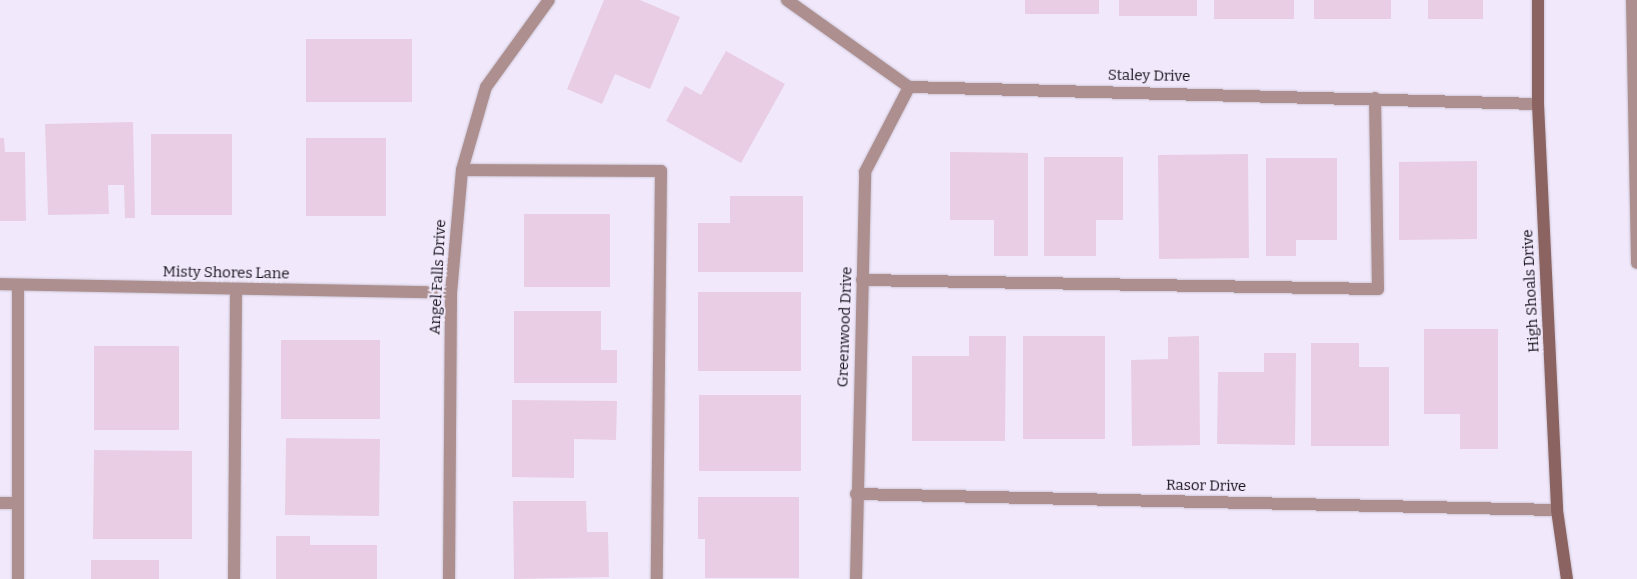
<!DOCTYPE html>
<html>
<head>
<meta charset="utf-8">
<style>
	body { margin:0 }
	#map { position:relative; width:1637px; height:579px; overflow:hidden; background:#f1e9fb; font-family:Bitter,serif }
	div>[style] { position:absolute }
	.building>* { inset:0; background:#e9cde4 }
	.roads { filter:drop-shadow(0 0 1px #cec6d7) drop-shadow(0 0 1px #cec6d7) }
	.lane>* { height:12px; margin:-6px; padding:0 6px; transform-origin:6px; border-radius:6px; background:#ac8f8e }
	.street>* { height:12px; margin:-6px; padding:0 6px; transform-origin:6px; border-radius:6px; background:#ac8f8e }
	.secondary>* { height:12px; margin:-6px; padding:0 6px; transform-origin:6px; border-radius:6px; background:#8b6361 }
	span { translate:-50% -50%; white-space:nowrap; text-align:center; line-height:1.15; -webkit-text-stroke:4px #f1e9fb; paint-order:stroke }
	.street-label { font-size:15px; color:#140f19 }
</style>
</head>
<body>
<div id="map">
	<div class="building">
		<div style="clip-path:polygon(604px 0,640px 0,680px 17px,650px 89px,615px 74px,602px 104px,567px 89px)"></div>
		<div style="clip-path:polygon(1025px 0,1099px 0,1099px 14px,1025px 14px)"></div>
		<div style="clip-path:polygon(1119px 0,1197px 0,1197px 16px,1119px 16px)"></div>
		<div style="clip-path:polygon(1214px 0,1294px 0,1294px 19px,1214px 19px)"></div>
		<div style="clip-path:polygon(1314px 0,1391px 0,1391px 19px,1314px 19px)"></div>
		<div style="clip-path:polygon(1428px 0,1483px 0,1483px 19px,1428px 19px)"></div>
		<div style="clip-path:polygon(306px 39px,412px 39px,412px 102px,306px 102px)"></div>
		<div style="clip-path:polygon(726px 51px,785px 84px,741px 163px,666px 121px,685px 86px,701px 95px)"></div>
		<div style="clip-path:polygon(133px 122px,135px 218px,125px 218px,124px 185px,108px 185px,109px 214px,48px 215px,45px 124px)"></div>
		<div style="clip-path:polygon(151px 134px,232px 134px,232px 215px,151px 215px)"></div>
		<div style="clip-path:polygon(0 138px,4px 138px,5px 152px,25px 152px,26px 221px,0 221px)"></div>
		<div style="clip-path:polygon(306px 138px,386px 138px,386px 216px,306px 216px)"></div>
		<div style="clip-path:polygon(950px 152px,1028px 153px,1028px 256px,994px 256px,994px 220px,950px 220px)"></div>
		<div style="clip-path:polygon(1248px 154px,1249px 258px,1159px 259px,1158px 155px)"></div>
		<div style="clip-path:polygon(1044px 157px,1123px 157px,1123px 220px,1096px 220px,1096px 256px,1044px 256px)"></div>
		<div style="clip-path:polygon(1266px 158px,1337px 158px,1337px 240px,1296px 240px,1296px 256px,1266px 256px)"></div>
		<div style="clip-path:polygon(1477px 161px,1477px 239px,1399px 240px,1399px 162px)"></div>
		<div style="clip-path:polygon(730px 196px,803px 196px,803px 272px,698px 272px,698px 223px,730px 223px)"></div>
		<div style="clip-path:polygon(524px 214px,610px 214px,610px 287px,524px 287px)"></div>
		<div style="clip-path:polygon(698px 292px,801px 292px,801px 371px,698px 371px)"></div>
		<div style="clip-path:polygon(514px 311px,601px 311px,601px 350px,617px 350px,617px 383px,514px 383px)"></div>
		<div style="clip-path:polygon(1424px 329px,1498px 329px,1498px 449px,1460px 449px,1460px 414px,1424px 414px)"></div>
		<div style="clip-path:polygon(969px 336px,1006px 336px,1005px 441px,912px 441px,912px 356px,969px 356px)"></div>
		<div style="clip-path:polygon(1023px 336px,1105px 336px,1105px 439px,1023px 439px)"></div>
		<div style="clip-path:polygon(1199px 336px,1200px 445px,1132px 446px,1131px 360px,1168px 359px,1168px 337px)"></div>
		<div style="clip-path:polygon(281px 340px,380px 340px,380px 419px,281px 419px)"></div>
		<div style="clip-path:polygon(1311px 343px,1359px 343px,1359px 367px,1389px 367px,1389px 446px,1311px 446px)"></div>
		<div style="clip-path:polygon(94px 346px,179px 346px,179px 430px,94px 430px)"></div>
		<div style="clip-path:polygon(1264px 353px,1296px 353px,1295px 445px,1217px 444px,1218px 372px,1264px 372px)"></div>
		<div style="clip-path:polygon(699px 395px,801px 395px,801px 471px,699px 471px)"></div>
		<div style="clip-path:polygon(512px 400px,617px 401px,616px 440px,574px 439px,574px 478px,512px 477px)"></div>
		<div style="clip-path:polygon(286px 438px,380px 439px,379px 516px,285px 515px)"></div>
		<div style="clip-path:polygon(94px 450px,192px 451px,192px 539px,93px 539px)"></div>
		<div style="clip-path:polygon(698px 497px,799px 497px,799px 578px,705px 578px,705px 539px,698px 539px)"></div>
		<div style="clip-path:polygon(513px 501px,586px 501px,587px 532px,608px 532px,609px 577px,514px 579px)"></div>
		<div style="clip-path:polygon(276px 536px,310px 536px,310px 545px,377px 545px,377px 579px,276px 579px)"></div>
		<div style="clip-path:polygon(91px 560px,159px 560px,159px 579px,91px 579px)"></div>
	</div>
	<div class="roads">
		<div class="lane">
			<div style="left:1632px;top:0;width:263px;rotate:88.9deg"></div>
			<div style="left:462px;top:170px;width:199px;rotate:0.3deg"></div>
			<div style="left:661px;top:171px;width:408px;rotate:90.6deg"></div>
			<div style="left:862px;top:280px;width:516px;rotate:1deg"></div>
			<div style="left:1378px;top:289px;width:191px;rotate:-90.9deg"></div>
			<div style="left:0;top:503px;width:18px"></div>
			<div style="left:234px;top:579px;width:289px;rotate:-89.6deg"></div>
		</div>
		<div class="street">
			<div style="left:787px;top:0;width:150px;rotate:35.5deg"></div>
			<div style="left:909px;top:87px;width:629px;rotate:1.55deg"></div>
			<div style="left:0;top:284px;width:451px;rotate:1.1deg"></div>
			<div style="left:18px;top:285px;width:294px;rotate:90deg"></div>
			<div style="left:856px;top:494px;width:701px;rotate:1.31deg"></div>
			<div style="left:449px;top:579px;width:286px;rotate:-89.6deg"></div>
			<div style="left:451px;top:293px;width:123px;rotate:-84.9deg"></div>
			<div style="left:462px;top:170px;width:86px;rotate:-73.9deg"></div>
			<div style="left:486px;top:87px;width:107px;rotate:-54.1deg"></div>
			<div style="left:856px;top:579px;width:407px;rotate:-88.7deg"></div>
			<div style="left:865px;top:172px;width:96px;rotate:-62.6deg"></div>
		</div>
		<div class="secondary">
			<div style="left:1538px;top:0;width:104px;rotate:90deg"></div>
			<div style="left:1538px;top:104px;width:406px;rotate:87.3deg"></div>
			<div style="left:1557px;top:510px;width:70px;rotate:81.8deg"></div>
		</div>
	</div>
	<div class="street-label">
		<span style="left:1149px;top:76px;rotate:1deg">Staley Drive</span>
		<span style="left:226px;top:273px;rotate:1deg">Misty Shores Lane</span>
		<span style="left:438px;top:277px;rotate:-87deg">Angel Falls Drive</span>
		<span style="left:1531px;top:291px;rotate:-93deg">High Shoals Drive</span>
		<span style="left:845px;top:327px;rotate:-88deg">Greenwood Drive</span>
		<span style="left:1206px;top:486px;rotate:1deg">Rasor Drive</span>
	</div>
</div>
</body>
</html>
